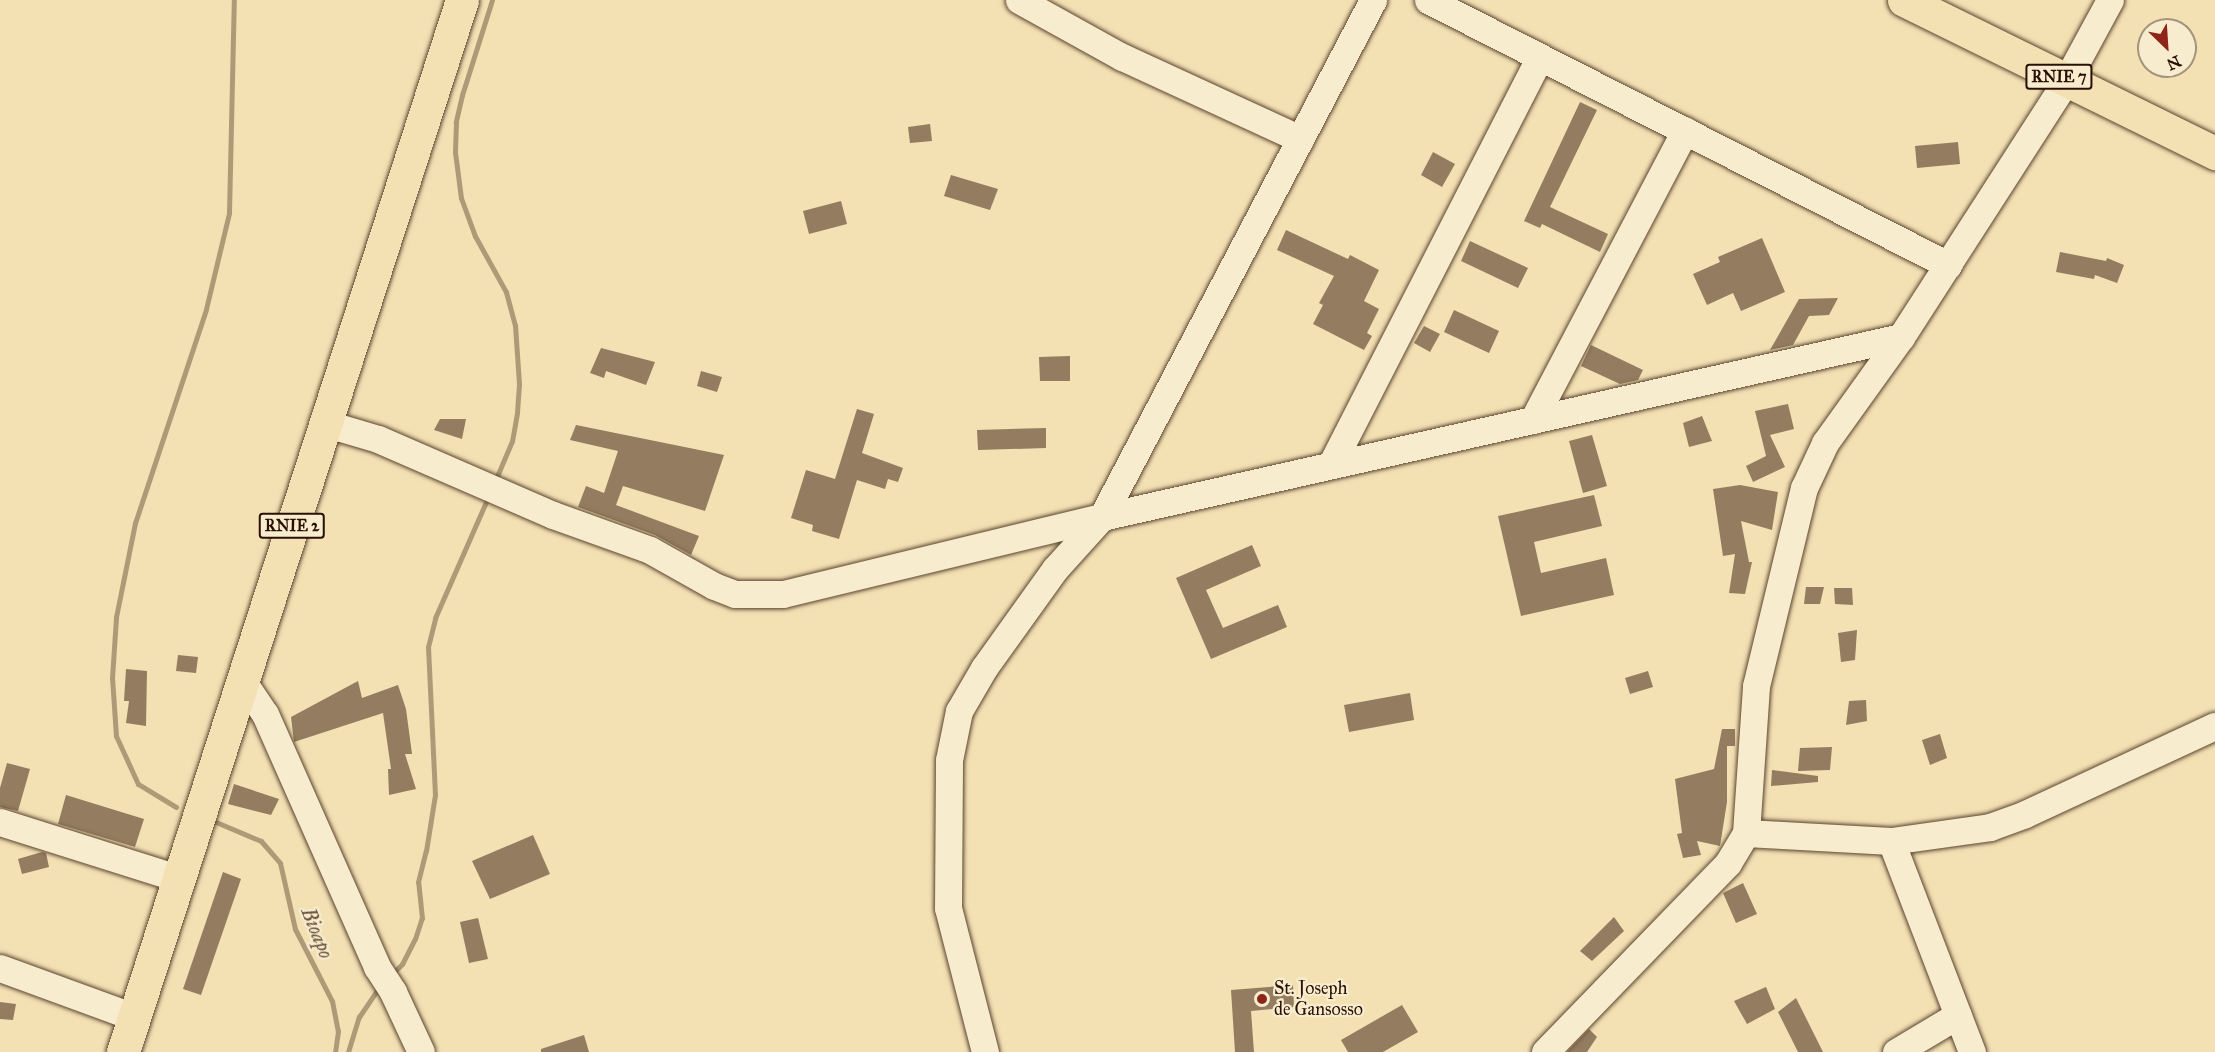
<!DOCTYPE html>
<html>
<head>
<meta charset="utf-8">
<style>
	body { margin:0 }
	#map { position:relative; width:2215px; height:1052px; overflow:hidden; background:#f3e1b4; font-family:"IM FELL Great Primer",serif }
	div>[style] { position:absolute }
	.stream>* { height:5px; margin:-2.5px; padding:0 2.5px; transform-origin:2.5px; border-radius:2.5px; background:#af9a78 }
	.building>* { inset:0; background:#937c5f }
	.roads { filter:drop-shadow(0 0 2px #5c442f) drop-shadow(0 0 2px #5c442f) }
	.minor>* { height:27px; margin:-13.5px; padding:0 13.5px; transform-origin:13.5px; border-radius:13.5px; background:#f7ecce }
	.major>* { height:33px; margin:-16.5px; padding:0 16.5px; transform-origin:16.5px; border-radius:16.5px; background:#f3e1b4 }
	.dots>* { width:16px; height:16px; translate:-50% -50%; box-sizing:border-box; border:3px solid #f7ecce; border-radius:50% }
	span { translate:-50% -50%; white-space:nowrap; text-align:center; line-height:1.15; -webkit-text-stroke:4.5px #f7ecce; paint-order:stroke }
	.shield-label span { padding:2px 4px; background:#f7ecce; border:2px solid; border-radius:4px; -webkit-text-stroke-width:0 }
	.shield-label { font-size:16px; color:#2a0f03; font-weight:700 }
	.poi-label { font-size:18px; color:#2a0f03 }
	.left { translate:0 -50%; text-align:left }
	.water-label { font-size:20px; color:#664e38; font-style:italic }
	.north { position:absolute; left:2137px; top:18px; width:60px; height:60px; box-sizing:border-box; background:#f7ecce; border:2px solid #a5947d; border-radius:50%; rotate:155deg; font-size:16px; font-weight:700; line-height:24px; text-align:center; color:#2a0f03 }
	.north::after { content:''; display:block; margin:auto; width:21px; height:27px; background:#8f2418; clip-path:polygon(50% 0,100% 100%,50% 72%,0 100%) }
</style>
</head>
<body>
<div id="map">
	<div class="stream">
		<div style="left:492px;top:0;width:100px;rotate:107.5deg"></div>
		<div style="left:462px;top:95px;width:28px;rotate:103deg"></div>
		<div style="left:456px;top:122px;width:30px;rotate:92deg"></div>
		<div style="left:455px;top:152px;width:46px;rotate:82.6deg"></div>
		<div style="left:461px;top:198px;width:40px;rotate:69.8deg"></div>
		<div style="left:475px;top:236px;width:64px;rotate:61deg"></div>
		<div style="left:506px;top:292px;width:34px;rotate:75deg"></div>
		<div style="left:515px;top:325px;width:59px;rotate:86.1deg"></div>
		<div style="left:519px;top:384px;width:29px;rotate:94deg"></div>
		<div style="left:517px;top:413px;width:28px;rotate:100deg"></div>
		<div style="left:512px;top:441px;width:43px;rotate:113deg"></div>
		<div style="left:176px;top:807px;width:44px;rotate:-148.8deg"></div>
		<div style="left:138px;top:784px;width:53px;rotate:-114.6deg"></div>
		<div style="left:116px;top:736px;width:58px;rotate:-93.9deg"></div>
		<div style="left:112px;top:678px;width:61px;rotate:-86.2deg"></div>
		<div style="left:116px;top:617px;width:96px;rotate:-78.6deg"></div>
		<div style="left:135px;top:523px;width:225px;rotate:-71.6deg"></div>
		<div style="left:206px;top:309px;width:99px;rotate:-76.5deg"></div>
		<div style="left:229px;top:213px;width:213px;rotate:-88.7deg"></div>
		<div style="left:216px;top:822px;width:49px;rotate:22.9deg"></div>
		<div style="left:261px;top:841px;width:29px;rotate:49deg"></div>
		<div style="left:280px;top:863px;width:68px;rotate:77.2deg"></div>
		<div style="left:295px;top:929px;width:81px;rotate:62.8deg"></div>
		<div style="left:332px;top:1001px;width:31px;rotate:79deg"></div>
		<div style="left:338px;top:1031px;width:21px;rotate:98deg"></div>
		<div style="left:391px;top:975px;width:16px;rotate:-45deg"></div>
		<div style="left:402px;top:964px;width:28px;rotate:-63deg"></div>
		<div style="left:415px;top:939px;width:22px;rotate:-72deg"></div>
		<div style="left:422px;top:918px;width:36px;rotate:-96deg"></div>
		<div style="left:418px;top:882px;width:32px;rotate:-76deg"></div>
		<div style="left:426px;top:851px;width:57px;rotate:-80.9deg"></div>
		<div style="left:435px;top:795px;width:148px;rotate:-92.7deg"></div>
		<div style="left:428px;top:647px;width:30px;rotate:-76deg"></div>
		<div style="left:435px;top:618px;width:134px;rotate:-66.3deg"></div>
		<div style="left:348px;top:1052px;width:37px;rotate:-73deg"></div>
		<div style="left:359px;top:1017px;width:37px;rotate:-56deg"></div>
	</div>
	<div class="building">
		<div style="clip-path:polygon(1580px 102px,1597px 110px,1550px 207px,1608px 234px,1600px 252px,1542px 224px,1540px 228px,1524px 221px)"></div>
		<div style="clip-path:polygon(930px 124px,932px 141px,910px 143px,908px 127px)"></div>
		<div style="clip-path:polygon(1958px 142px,1960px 164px,1917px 168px,1915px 146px)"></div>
		<div style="clip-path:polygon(1433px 152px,1455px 164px,1442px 187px,1421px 175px)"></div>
		<div style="clip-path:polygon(951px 175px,998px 189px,990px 210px,944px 196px)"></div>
		<div style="clip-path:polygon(841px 201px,847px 224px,809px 234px,803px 211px)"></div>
		<div style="clip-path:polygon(1286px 230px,1348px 259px,1350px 255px,1379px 270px,1364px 301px,1379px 309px,1367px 333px,1372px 336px,1364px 350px,1313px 324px,1323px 305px,1319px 303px,1334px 276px,1277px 250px)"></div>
		<div style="clip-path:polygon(1762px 238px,1785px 292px,1741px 311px,1733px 293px,1707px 305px,1693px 274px,1720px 262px,1718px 257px)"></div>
		<div style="clip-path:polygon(1470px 241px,1528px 268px,1518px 288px,1461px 261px)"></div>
		<div style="clip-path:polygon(2060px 252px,2106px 261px,2107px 258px,2124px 265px,2117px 283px,2095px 275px,2094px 279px,2056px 272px)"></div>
		<div style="clip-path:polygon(1838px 298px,1829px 315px,1809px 316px,1793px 345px,1770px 350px,1799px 299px)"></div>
		<div style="clip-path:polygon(1454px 310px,1499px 331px,1489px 353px,1444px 332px)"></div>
		<div style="clip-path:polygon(1424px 326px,1440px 334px,1430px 352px,1414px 343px)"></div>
		<div style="clip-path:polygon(1591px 345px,1643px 370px,1638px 380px,1620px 384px,1581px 366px)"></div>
		<div style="clip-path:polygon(601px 348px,655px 362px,646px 385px,606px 371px,604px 378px,590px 373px)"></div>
		<div style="clip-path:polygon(1070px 356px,1070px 381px,1040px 381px,1039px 357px)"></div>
		<div style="clip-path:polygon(701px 371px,722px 377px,717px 392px,697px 386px)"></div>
		<div style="clip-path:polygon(1788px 404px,1794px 429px,1770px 435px,1785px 467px,1753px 482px,1746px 466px,1766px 456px,1755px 411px)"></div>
		<div style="clip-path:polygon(857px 409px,874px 414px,862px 453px,903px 468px,898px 482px,888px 479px,885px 489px,857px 480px,839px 539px,812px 531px,813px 525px,791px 518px,806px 470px,835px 479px)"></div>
		<div style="clip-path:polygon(1702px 416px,1712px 441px,1689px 447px,1683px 423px)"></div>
		<div style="clip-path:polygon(440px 419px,466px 419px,462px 439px,434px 430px)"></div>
		<div style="clip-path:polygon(576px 425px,724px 455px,705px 511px,623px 486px,616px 505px,699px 536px,691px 555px,655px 535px,578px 507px,586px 486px,604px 493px,618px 451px,570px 440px)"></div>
		<div style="clip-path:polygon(1046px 428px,1046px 448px,978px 450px,977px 430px)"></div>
		<div style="clip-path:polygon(1592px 435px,1607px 486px,1583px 493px,1569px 441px)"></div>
		<div style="clip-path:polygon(1740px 485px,1778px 492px,1772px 530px,1741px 521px,1749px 562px,1752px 562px,1745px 594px,1729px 593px,1735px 554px,1723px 556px,1713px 489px)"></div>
		<div style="clip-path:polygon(1594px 495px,1602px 526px,1534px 542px,1541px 573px,1606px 558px,1614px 595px,1521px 616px,1498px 516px)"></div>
		<div style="clip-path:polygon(1252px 545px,1261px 566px,1206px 590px,1223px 628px,1278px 605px,1287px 627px,1211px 659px,1176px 578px)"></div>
		<div style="clip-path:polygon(1806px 587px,1824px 587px,1820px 604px,1804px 604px)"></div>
		<div style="clip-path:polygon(1834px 588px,1852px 588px,1853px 605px,1835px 604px)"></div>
		<div style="clip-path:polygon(1857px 630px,1855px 660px,1841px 662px,1838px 633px)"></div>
		<div style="clip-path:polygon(178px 655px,198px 657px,196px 673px,176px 671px)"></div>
		<div style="clip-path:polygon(126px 669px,147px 671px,146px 726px,126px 723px,129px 701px,124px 701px)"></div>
		<div style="clip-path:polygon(1648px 671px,1653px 687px,1630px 694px,1625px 678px)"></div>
		<div style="clip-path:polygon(358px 681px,362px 698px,398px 685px,406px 709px,412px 754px,405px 754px,416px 789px,389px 795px,388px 769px,391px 769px,383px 713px,294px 742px,291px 717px)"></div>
		<div style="clip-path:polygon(1410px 693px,1414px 720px,1349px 732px,1344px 705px)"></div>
		<div style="clip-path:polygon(1866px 700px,1867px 721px,1846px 725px,1849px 701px)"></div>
		<div style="clip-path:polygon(1722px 729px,1735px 729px,1735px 746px,1727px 746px,1727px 802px,1720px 846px,1697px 841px,1701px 855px,1683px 858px,1677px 834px,1682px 833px,1675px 779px,1714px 769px)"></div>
		<div style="clip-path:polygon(1940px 734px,1947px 758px,1930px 765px,1922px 740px)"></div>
		<div style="clip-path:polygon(1832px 747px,1830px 770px,1798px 771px,1800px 748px)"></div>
		<div style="clip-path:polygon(7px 763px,30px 769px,18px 811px,0 807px,0 788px)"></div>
		<div style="clip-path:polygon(1772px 770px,1818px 776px,1818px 782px,1771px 786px)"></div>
		<div style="clip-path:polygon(234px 784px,279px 799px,271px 815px,228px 804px)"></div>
		<div style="clip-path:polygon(66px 795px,144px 819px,135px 847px,58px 824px)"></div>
		<div style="clip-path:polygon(533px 835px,550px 874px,490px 899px,472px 861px)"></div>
		<div style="clip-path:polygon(42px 852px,46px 853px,49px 867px,22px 874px,18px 859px)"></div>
		<div style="clip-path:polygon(223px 872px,241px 879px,201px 995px,183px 989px)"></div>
		<div style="clip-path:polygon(1743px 883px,1757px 914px,1736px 923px,1723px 893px)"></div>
		<div style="clip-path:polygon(1614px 917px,1624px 931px,1592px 961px,1580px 951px)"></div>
		<div style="clip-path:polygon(478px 918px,488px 959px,469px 963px,460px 922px)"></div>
		<div style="clip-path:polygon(1293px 985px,1294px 1007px,1251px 1011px,1254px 1052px,1235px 1052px,1231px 990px)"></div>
		<div style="clip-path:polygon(1766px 987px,1775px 1009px,1747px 1024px,1734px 1001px)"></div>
		<div style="clip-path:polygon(1796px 998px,1823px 1052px,1798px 1052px,1778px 1012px)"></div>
		<div style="clip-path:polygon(0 1002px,16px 1004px,13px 1020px,0 1019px)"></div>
		<div style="clip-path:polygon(1402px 1005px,1418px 1032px,1383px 1052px,1348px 1052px,1341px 1040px)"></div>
		<div style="clip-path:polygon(1589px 1029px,1597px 1037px,1587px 1052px,1567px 1052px)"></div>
		<div style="clip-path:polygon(584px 1035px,589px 1052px,541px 1052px,541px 1049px)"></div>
	</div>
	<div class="roads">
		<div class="minor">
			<div style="left:1019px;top:0;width:118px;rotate:29deg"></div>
			<div style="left:1122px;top:57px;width:196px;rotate:24.7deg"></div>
			<div style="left:1428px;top:0;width:584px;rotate:27deg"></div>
			<div style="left:1533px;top:420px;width:327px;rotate:-62.3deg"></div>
			<div style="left:324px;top:423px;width:56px;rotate:16.5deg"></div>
			<div style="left:378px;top:439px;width:191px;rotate:23.5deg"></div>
			<div style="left:553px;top:515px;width:103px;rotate:19.8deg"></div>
			<div style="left:650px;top:550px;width:73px;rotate:29.4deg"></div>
			<div style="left:714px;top:586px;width:22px;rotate:21deg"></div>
			<div style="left:735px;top:594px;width:48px"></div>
			<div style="left:783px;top:594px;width:328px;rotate:-13.6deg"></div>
			<div style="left:1102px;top:517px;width:819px;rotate:-12.7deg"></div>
			<div style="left:1331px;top:465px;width:458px;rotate:-62.9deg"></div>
			<div style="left:244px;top:683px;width:37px;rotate:56deg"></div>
			<div style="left:265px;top:714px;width:277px;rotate:66.1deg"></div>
			<div style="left:377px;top:967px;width:30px;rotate:57deg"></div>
			<div style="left:393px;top:992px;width:66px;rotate:65deg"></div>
			<div style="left:0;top:822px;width:187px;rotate:17.5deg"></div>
			<div style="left:1746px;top:833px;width:145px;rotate:3.2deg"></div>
			<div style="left:1891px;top:841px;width:100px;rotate:-8deg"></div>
			<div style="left:1990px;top:827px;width:37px;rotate:-20deg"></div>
			<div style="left:2025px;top:814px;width:209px;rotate:-24.9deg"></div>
			<div style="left:1891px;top:841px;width:226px;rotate:69deg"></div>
			<div style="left:0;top:968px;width:143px;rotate:20.1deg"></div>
			<div style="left:985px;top:1052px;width:149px;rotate:-104.4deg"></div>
			<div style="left:948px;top:908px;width:148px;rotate:-89.6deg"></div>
			<div style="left:949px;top:760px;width:50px;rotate:-78.5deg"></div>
			<div style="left:959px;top:711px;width:50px;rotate:-59.8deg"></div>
			<div style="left:984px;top:668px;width:122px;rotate:-54.4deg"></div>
			<div style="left:1055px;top:569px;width:70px;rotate:-47.9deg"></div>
			<div style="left:1102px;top:517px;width:584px;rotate:-62.34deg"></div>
			<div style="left:1545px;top:1052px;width:263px;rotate:-45.9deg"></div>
			<div style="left:1728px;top:863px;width:35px;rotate:-59deg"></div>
			<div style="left:1746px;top:833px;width:147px;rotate:-86.1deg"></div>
			<div style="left:1756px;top:686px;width:204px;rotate:-76.4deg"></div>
			<div style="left:1804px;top:488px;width:50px;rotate:-65deg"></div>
			<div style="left:1825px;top:443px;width:130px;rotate:-54.4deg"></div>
			<div style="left:1901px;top:337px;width:305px;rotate:-57.2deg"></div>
			<div style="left:2066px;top:81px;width:92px;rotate:-61.5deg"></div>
			<div style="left:1896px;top:1052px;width:72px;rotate:-30.8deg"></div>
		</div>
		<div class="major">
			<div style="left:1904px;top:0;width:347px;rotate:26.2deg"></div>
			<div style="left:123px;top:1052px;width:1105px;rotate:-72.14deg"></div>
		</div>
	</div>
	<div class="dots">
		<div style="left:1262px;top:999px;background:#8f2418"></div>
	</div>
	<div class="shield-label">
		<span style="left:2059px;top:77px">RNIE 7</span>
		<span style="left:292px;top:526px">RNIE 2</span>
	</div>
	<div class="poi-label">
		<span class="left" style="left:1274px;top:999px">St. Joseph<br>de Gansosso</span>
	</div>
	<div class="water-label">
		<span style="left:317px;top:933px;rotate:68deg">Bioapo</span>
	</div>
	<div class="north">N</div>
</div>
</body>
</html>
